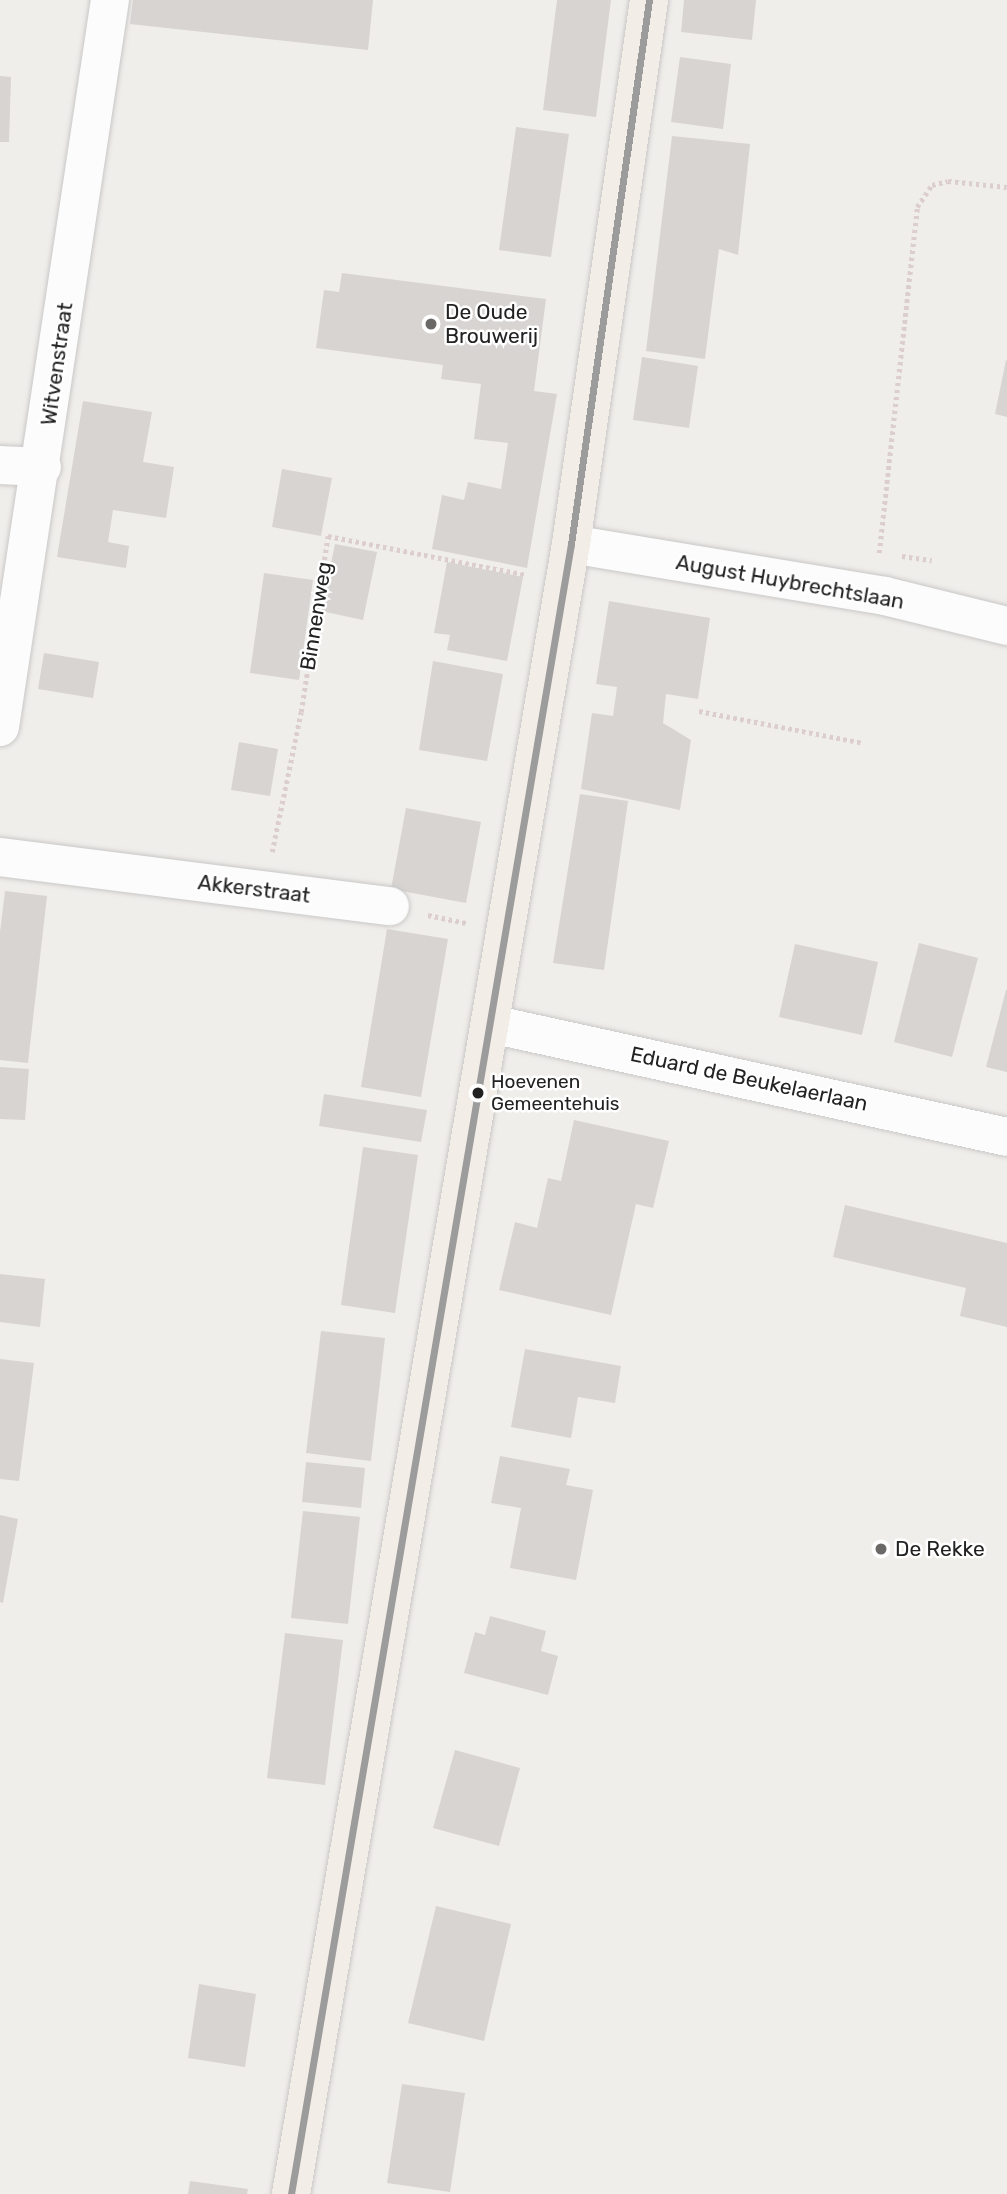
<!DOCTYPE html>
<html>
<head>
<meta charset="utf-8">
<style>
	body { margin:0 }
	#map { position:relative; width:1007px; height:2194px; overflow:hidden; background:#f0eeeb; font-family:Rubik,sans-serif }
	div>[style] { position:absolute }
	.building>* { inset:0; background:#d7d4d2 }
	.path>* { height:4.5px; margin-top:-2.25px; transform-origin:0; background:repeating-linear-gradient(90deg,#dccecd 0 3.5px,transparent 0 7px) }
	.roads { filter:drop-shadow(0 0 2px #c9c8c7) drop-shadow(0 0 2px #c9c8c7) }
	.minor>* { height:38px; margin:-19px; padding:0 19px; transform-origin:19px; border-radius:19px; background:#fdfcfc }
	.major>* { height:38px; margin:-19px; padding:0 19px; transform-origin:19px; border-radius:19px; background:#f3ede7 }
	.bus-1>* { height:7px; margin:-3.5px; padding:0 3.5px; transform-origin:3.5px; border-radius:3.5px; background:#9c9c9c }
	.dots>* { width:19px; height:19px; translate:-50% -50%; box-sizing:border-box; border:4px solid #fff; border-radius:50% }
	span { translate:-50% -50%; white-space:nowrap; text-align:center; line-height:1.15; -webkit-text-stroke:5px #fff; paint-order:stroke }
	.bus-label { font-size:19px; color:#222 }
	.left { translate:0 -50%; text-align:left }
	.poi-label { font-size:21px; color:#222 }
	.street-label { font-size:21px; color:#222 }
</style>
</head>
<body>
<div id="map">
	<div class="building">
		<div style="clip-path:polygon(133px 0,373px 0,368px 50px,130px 24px)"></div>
		<div style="clip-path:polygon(557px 0,611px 0,596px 117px,543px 110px)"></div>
		<div style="clip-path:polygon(684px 0,756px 0,752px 40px,681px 32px)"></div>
		<div style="clip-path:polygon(680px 57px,731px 64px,723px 129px,671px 122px)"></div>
		<div style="clip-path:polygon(0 76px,11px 77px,9px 142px,0 142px)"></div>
		<div style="clip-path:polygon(516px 127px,569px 134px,551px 257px,499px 250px)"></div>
		<div style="clip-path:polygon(672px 136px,750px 144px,738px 255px,719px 249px,705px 359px,646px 351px)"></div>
		<div style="clip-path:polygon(342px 273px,546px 299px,534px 391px,557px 394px,527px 568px,432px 549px,442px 495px,464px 500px,468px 482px,501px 489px,508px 443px,474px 439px,481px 384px,441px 379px,443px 365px,316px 348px,324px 290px,339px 292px)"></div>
		<div style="clip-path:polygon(642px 357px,698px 366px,689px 428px,633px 420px)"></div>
		<div style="clip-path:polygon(1006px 360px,1007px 361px,1007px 417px,995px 414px)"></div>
		<div style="clip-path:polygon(83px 401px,152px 412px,143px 462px,174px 467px,166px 518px,113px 510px,108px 542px,129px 546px,126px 568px,57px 557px)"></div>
		<div style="clip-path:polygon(282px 469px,332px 478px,321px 536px,272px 527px)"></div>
		<div style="clip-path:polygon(335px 544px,377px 552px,363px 620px,321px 611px)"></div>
		<div style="clip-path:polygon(447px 562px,523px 577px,507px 661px,447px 650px,450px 635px,434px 633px)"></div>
		<div style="clip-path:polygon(264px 573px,313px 580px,299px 680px,250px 673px)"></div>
		<div style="clip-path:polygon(609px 601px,710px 618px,698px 699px,666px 694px,663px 723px,691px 740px,680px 810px,581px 789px,592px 713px,613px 716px,617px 687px,596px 684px)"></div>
		<div style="clip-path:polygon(44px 653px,99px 662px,93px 698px,38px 689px)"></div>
		<div style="clip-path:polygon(433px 661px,503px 674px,487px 761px,419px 750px)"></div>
		<div style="clip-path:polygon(239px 742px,278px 749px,270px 796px,231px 790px)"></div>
		<div style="clip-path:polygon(580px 794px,628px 801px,604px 970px,553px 963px)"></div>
		<div style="clip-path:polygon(406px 808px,481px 822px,466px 903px,391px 889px)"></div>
		<div style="clip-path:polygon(5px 891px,47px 896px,28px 1063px,0 1060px,0 932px)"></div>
		<div style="clip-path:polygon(387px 929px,448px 939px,421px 1097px,361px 1087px)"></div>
		<div style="clip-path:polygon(919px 943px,978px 958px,952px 1057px,894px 1042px)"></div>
		<div style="clip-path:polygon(795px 944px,878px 962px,862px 1035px,779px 1017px)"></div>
		<div style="clip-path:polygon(1006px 990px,1007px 990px,1007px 1072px,986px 1067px)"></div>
		<div style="clip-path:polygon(0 1067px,29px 1069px,25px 1120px,0 1119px)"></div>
		<div style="clip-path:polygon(324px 1094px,427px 1110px,421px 1142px,319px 1126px)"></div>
		<div style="clip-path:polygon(574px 1120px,669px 1141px,653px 1208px,636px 1204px,611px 1315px,499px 1290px,515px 1222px,537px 1228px,548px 1178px,561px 1181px)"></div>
		<div style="clip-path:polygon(363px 1147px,418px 1155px,395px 1313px,341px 1305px)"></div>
		<div style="clip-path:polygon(845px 1205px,1007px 1243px,1007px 1327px,960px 1316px,966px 1288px,833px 1257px)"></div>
		<div style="clip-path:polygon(0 1274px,45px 1279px,40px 1327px,0 1322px)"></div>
		<div style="clip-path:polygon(321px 1331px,385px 1338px,371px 1461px,306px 1453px)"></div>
		<div style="clip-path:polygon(525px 1349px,621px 1366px,615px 1403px,578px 1397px,571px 1438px,511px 1427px)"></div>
		<div style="clip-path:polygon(0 1359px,34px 1363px,19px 1481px,0 1479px)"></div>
		<div style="clip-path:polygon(500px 1456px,570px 1469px,566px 1485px,593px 1490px,576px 1580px,510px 1568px,521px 1508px,491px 1503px)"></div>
		<div style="clip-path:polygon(306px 1462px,365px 1468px,361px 1508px,302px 1502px)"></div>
		<div style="clip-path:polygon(303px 1511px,360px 1517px,348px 1624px,291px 1618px)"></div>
		<div style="clip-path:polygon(0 1515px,18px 1519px,3px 1603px,0 1602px)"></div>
		<div style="clip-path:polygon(490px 1616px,546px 1631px,541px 1651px,558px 1656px,548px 1695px,464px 1673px,475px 1632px,485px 1635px)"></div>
		<div style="clip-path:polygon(285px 1633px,343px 1640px,325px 1785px,267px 1778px)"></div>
		<div style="clip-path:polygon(455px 1750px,520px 1768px,499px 1846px,433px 1828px)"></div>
		<div style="clip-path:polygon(436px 1906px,511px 1924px,484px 2041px,408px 2023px)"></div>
		<div style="clip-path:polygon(199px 1984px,256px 1994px,245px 2067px,188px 2058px)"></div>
		<div style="clip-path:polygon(402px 2084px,465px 2093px,450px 2192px,387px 2183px)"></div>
		<div style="clip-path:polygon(190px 2181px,248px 2189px,247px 2194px,188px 2194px)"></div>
	</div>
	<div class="path">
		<div style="left:879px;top:553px;width:348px;rotate:-83.7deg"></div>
		<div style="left:917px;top:207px;width:27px;rotate:-56deg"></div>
		<div style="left:932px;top:185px;width:16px;rotate:-14deg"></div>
		<div style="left:948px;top:181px;width:59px;rotate:5.8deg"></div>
		<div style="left:902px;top:556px;width:30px;rotate:8deg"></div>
		<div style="left:699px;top:711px;width:167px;rotate:11deg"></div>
		<div style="left:272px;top:852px;width:143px;rotate:-78.3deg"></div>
		<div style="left:301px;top:712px;width:178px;rotate:-81.3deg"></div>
		<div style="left:328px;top:536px;width:202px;rotate:11.1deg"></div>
		<div style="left:428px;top:915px;width:40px;rotate:12deg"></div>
	</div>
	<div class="roads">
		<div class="minor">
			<div style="left:0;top:465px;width:42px;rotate:2.7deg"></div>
			<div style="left:571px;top:544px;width:318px;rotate:9.4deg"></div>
			<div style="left:885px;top:596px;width:126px;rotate:13.8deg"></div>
			<div style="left:0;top:727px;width:735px;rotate:-81.4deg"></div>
			<div style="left:0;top:857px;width:393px;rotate:7.2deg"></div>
			<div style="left:491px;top:1024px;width:528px;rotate:12.35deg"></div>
		</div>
		<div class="major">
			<div style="left:291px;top:2194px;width:1674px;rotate:-80.37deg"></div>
			<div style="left:571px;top:544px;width:550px;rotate:-81.84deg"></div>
		</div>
	</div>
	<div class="bus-1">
		<div style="left:291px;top:2194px;width:1674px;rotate:-80.37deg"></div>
		<div style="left:571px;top:544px;width:550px;rotate:-81.84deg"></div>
	</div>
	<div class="dots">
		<div style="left:431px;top:324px;background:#6a6968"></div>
		<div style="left:478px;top:1093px;background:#222"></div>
		<div style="left:881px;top:1549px;background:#6a6968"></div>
	</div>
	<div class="bus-label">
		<span class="left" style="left:491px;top:1093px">Hoevenen<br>Gemeentehuis</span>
	</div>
	<div class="poi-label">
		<span class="left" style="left:445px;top:324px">De Oude<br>Brouwerij</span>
		<span class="left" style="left:895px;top:1549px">De Rekke</span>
	</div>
	<div class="street-label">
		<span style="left:57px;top:364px;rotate:-82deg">Witvenstraat</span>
		<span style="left:790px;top:582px;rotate:10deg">August Huybrechtslaan</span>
		<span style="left:316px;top:616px;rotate:-81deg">Binnenweg</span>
		<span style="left:254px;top:889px;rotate:7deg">Akkerstraat</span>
		<span style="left:749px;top:1079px;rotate:12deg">Eduard de Beukelaerlaan</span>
	</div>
</div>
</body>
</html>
